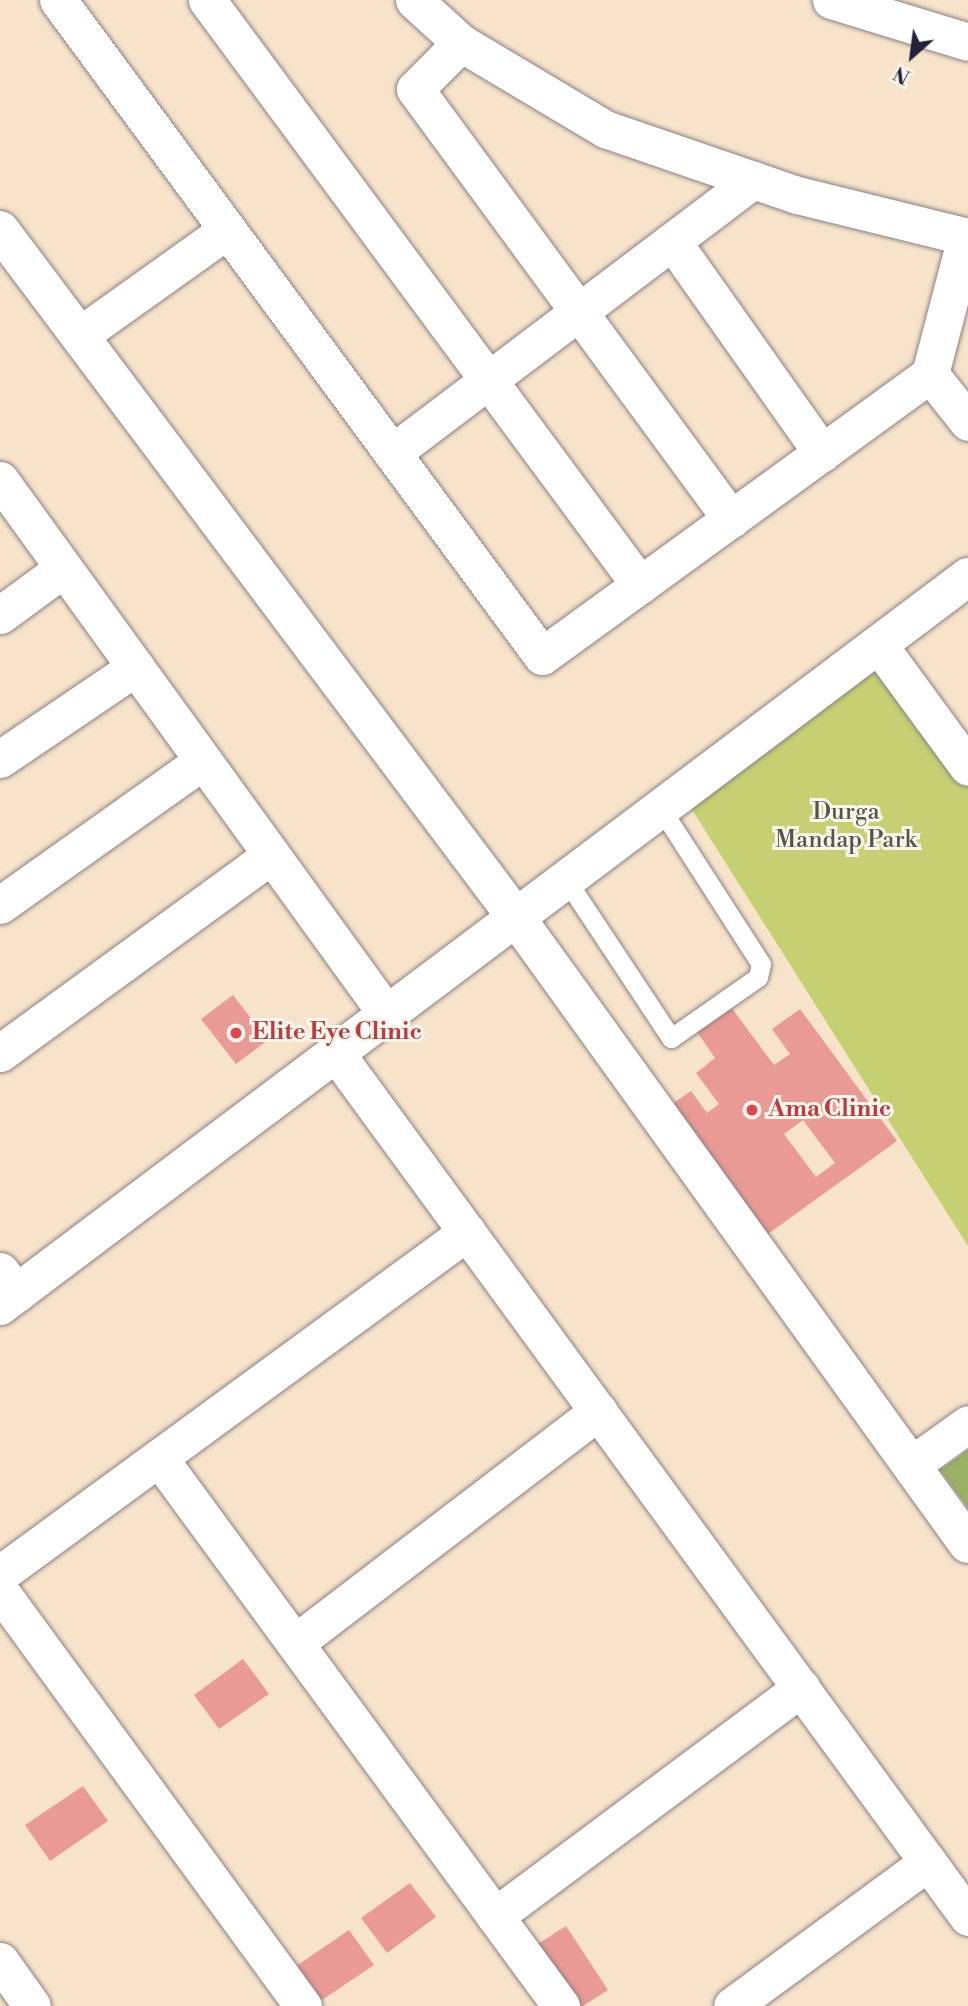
<!DOCTYPE html>
<html>
<head>
<meta charset="utf-8">
<style>
	body { margin:0 }
	#map { position:relative; width:968px; height:2006px; overflow:hidden; background:#f6e3ca; font-family:"Libre Bodoni",serif }
	div>[style] { position:absolute }
	.green>* { inset:0; background:#c4d072 }
	.forest>* { inset:0; background:#9bb264 }
	.building>* { inset:0; background:#ea9a94 }
	.roads { filter:drop-shadow(0 0 2px #8c8282) drop-shadow(0 0 2px #8c8282) }
	.service>* { height:19px; margin:-9.5px; padding:0 9.5px; transform-origin:9.5px; border-radius:9.5px; background:#fff }
	.minor>* { height:37px; margin:-18.5px; padding:0 18.5px; transform-origin:18.5px; border-radius:18.5px; background:#fff }
	.tertiary>* { height:38px; margin:-19px; padding:0 19px; transform-origin:19px; border-radius:19px; background:#fff }
	.dots>* { width:19px; height:19px; translate:-50% -50%; box-sizing:border-box; border:4px solid #fbf7ec; border-radius:50% }
	span { translate:-50% -50%; white-space:nowrap; text-align:center; line-height:1.15; -webkit-text-stroke:6px #fbf7ec; paint-order:stroke }
	.park-label { font-size:24px; color:#53564c }
	.health-label { font-size:24px; color:#be3a42; font-weight:700 }
	.left { translate:0 -50%; text-align:left }
	.north { position:absolute; left:877px; top:21px; width:70px; height:70px; -webkit-text-stroke:5px #fbf7ec; paint-order:stroke; rotate:208deg; font-size:19px; font-weight:700; line-height:28px; text-align:center; color:#22223b }
	.north::after { content:''; display:block; margin:auto; width:24px; height:32px; background:#22223b; clip-path:polygon(50% 0,100% 100%,50% 72%,0 100%) }
</style>
</head>
<body>
<div id="map">
	<div class="green">
		<div style="clip-path:polygon(877px 651px,968px 776px,968px 1246px,684px 797px)"></div>
	</div>
	<div class="forest">
		<div style="clip-path:polygon(968px 1450px,968px 1508px,940px 1470px)"></div>
	</div>
	<div class="building">
		<div style="clip-path:polygon(233px 995px,268px 1040px,236px 1064px,201px 1019px)"></div>
		<div style="clip-path:polygon(evenodd,731px 1007px,774px 1065px,790px 1054px,772px 1029px,800px 1009px,897px 1141px,765px 1236px,669px 1106px,691px 1091px,707px 1113px,719px 1104px,696px 1073px,715px 1058px,697px 1032px,731px 1007px,803px 1120px,835px 1163px,816px 1177px,784px 1134px,803px 1120px)"></div>
		<div style="clip-path:polygon(243px 1659px,269px 1694px,219px 1729px,194px 1695px)"></div>
		<div style="clip-path:polygon(83px 1786px,108px 1821px,50px 1861px,25px 1825px)"></div>
		<div style="clip-path:polygon(410px 1883px,436px 1917px,387px 1953px,361px 1918px)"></div>
		<div style="clip-path:polygon(566px 1926px,608px 1990px,583px 2006px,568px 2006px,530px 1949px)"></div>
		<div style="clip-path:polygon(349px 1930px,374px 1965px,316px 2004px,292px 1969px)"></div>
	</div>
	<div class="roads">
		<div class="service">
			<div style="left:565px;top:878px;width:192px;rotate:56.5deg"></div>
			<div style="left:671px;top:1038px;width:106px;rotate:-35deg"></div>
			<div style="left:758px;top:977px;width:13px;rotate:-77deg"></div>
			<div style="left:761px;top:964px;width:187px;rotate:-122.8deg"></div>
		</div>
		<div class="minor">
			<div style="left:58px;top:0;width:815px;rotate:53.58deg"></div>
			<div style="left:542px;top:656px;width:480px;rotate:-36deg"></div>
			<div style="left:930px;top:374px;width:61px;rotate:51.6deg"></div>
			<div style="left:207px;top:0;width:728px;rotate:53.49deg"></div>
			<div style="left:414px;top:0;width:64px;rotate:42.5deg"></div>
			<div style="left:461px;top:43px;width:168px;rotate:30.8deg"></div>
			<div style="left:605px;top:129px;width:203px;rotate:19deg"></div>
			<div style="left:797px;top:195px;width:176px;rotate:13.8deg"></div>
			<div style="left:831px;top:0;width:143px;rotate:17deg"></div>
			<div style="left:461px;top:43px;width:65px;rotate:135deg"></div>
			<div style="left:415px;top:89px;width:534px;rotate:53.69deg"></div>
			<div style="left:672px;top:241px;width:260px;rotate:54.7deg"></div>
			<div style="left:80px;top:335px;width:181px;rotate:-35.5deg"></div>
			<div style="left:930px;top:374px;width:142px;rotate:-75.3deg"></div>
			<div style="left:392px;top:453px;width:453px;rotate:-37.1deg"></div>
			<div style="left:0;top:480px;width:658px;rotate:54.09deg"></div>
			<div style="left:0;top:615px;width:79px;rotate:-36.3deg"></div>
			<div style="left:878px;top:644px;width:152px;rotate:53.8deg"></div>
			<div style="left:0;top:759px;width:164px;rotate:-34.1deg"></div>
			<div style="left:0;top:905px;width:249px;rotate:-35.4deg"></div>
			<div style="left:335px;top:1052px;width:1072px;rotate:53.8deg"></div>
			<div style="left:0;top:1053px;width:336px;rotate:-36.1deg"></div>
			<div style="left:0;top:1271px;width:28px;rotate:52deg"></div>
			<div style="left:159px;top:1458px;width:680px;rotate:53.74deg"></div>
			<div style="left:911px;top:1465px;width:70px;rotate:-35.7deg"></div>
			<div style="left:0;top:1574px;width:579px;rotate:-36.22deg"></div>
			<div style="left:0;top:1591px;width:514px;rotate:53.87deg"></div>
			<div style="left:295px;top:1643px;width:382px;rotate:-37.4deg"></div>
			<div style="left:495px;top:1916px;width:382px;rotate:-36.7deg"></div>
			<div style="left:0;top:1961px;width:55px;rotate:54.6deg"></div>
			<div style="left:732px;top:2006px;width:243px;rotate:-36.3deg"></div>
		</div>
		<div class="tertiary">
			<div style="left:0;top:230px;width:858px;rotate:53.1deg"></div>
			<div style="left:515px;top:916px;width:774px;rotate:54.2deg"></div>
			<div style="left:0;top:1306px;width:1212px;rotate:-36.98deg"></div>
		</div>
	</div>
	<div class="dots">
		<div style="left:236px;top:1033px;background:#e0444e"></div>
		<div style="left:752px;top:1110px;background:#e0444e"></div>
	</div>
	<div class="park-label">
		<span style="left:846px;top:827px">Durga<br>Mandap Park</span>
	</div>
	<div class="health-label">
		<span class="left" style="left:252px;top:1033px">Elite Eye Clinic</span>
		<span class="left" style="left:768px;top:1110px">Ama Clinic</span>
	</div>
	<div class="north">N</div>
</div>
</body>
</html>
